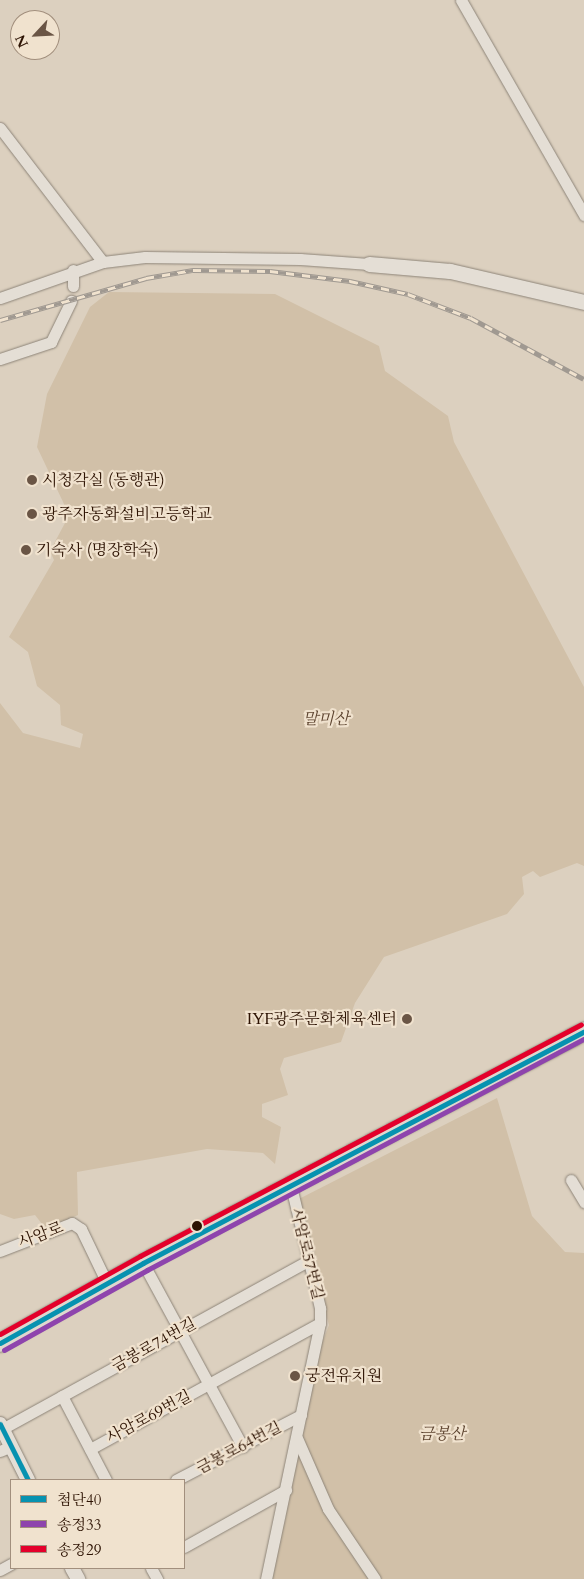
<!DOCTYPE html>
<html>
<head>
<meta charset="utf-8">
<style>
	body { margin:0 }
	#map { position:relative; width:584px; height:1579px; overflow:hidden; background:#dcd0bf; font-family:Cardo,"Noto Serif KR",serif }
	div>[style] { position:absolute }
	.green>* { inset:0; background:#d1c0a8 }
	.roads { filter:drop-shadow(0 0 1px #8d8478) drop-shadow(0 0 1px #8d8478) }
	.minor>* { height:11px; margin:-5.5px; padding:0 5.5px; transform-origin:5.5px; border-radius:5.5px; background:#e4ded5 }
	.tertiary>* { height:14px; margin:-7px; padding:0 7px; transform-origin:7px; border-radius:7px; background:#e4ded5 }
	.secondary>* { height:15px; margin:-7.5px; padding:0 7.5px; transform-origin:7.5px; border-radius:7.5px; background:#e4ded5 }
	.primary>* { height:18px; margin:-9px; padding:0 9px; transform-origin:9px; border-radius:9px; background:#dfd8ce }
	.rail>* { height:4.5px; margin-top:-2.25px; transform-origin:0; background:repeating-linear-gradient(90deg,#f0e2ce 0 8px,#a09991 0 16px); box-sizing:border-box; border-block:1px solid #a09991 }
	.bus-1>* { height:5px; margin:-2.5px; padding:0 2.5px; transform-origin:2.5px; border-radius:2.5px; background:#0792b0 }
	.bus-2>* { height:5px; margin:-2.5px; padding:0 2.5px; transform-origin:2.5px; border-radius:2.5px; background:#8e44ad }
	.bus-3>* { height:5px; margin:-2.5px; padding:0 2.5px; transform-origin:2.5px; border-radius:2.5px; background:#e4002b }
	.dots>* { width:14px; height:14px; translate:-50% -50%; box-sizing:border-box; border:2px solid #f0e2ce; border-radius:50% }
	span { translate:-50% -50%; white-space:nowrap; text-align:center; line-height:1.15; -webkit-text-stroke:4.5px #f0e2ce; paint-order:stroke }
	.poi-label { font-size:16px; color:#2d1303 }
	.left { translate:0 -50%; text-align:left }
	.right { translate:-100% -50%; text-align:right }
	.park-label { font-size:16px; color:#5c432f; font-style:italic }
	.street-label { font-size:16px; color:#2d1303 }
	.legend { position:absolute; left:10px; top:1479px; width:175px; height:90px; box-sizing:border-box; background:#f0e2ce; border:1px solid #a28f7d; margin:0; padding:6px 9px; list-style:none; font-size:15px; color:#2d1303 }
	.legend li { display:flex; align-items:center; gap:10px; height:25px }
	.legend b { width:25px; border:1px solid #a28f7d }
	.north { position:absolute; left:10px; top:10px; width:50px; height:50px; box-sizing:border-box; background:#f0e2ce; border:1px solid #a28f7d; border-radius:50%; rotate:245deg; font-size:14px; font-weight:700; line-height:20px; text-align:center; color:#2d1303 }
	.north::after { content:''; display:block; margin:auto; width:18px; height:22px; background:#6a5545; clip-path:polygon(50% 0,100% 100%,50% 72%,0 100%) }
</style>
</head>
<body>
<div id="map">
	<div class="green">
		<div style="clip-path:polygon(109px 292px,275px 294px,379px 346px,385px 371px,448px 416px,454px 442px,584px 687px,584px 866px,577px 863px,540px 877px,533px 871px,522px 877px,524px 894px,507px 914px,384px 957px,355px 1003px,341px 1042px,284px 1058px,280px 1069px,288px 1095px,262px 1104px,262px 1117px,281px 1127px,275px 1164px,263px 1153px,207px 1149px,77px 1172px,78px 1215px,46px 1229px,35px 1215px,14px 1219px,0 1214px,0 703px,23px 733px,80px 748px,83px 734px,61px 725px,60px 705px,37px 686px,28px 652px,9px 637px,54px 560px,50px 551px,65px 523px,64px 504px,37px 447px,47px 394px,90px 307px)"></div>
		<div style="clip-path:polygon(497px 1098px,532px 1216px,565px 1252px,584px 1253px,584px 1579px,266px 1579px,286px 1518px,286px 1490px,310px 1374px,329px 1325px,293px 1202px)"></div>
	</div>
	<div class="roads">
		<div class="minor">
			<div style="left:461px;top:0;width:248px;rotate:60.2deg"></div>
			<div style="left:0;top:128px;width:169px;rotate:52.5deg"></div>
			<div style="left:73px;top:286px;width:16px;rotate:-90deg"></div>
			<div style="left:0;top:298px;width:109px;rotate:-19.3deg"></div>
			<div style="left:103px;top:262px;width:42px;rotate:-6.8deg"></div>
			<div style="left:145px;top:257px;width:155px;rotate:0.7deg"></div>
			<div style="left:300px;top:259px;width:69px;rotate:4.1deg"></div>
			<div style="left:0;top:359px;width:54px;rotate:-18.4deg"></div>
			<div style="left:51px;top:342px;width:46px;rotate:-64deg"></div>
			<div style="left:571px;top:1180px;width:26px;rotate:59deg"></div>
			<div style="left:0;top:1251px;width:77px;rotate:-21.3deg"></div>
			<div style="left:72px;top:1223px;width:11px;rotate:34deg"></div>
			<div style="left:81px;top:1229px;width:60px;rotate:64.3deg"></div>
			<div style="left:143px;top:1263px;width:209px;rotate:61.5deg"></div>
			<div style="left:62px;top:1396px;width:95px;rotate:62.4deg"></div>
			<div style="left:2px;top:1429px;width:347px;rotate:-28.8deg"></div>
			<div style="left:297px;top:1438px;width:77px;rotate:66.4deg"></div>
			<div style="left:328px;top:1509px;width:84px;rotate:56.1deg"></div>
			<div style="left:90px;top:1449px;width:262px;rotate:-28.7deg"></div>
			<div style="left:0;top:1451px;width:12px;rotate:-24deg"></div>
			<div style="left:176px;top:1480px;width:141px;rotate:-27.5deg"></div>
			<div style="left:184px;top:1547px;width:117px;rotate:-29.2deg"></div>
			<div style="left:151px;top:1568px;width:13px;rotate:61deg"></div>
			<div style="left:0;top:1570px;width:13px;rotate:-29deg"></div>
			<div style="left:266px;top:1579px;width:262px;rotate:-78.1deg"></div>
			<div style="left:320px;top:1323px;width:15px;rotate:-90deg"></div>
			<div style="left:320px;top:1308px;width:125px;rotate:-103.4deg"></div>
		</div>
		<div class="tertiary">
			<div style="left:0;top:1424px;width:63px;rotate:63.4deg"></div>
			<div style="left:72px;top:1568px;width:13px;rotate:61deg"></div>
		</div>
		<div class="secondary">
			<div style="left:369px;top:264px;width:81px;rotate:4.9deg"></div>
			<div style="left:450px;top:271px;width:138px;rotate:13deg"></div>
		</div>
		<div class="primary">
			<div style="left:0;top:1343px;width:164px;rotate:-29.2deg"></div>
			<div style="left:143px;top:1263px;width:498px;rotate:-27.7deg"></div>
		</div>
	</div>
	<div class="rail">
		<div style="left:0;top:320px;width:152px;rotate:-16deg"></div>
		<div style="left:146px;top:278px;width:48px;rotate:-9.7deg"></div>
		<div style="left:193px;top:270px;width:77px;rotate:0.7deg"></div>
		<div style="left:270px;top:271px;width:81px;rotate:7.1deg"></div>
		<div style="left:350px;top:281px;width:59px;rotate:12.6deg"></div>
		<div style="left:408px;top:294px;width:67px;rotate:20.9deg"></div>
		<div style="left:471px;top:318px;width:128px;rotate:28.4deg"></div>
	</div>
	<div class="bus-1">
		<div style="left:0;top:1343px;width:164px;rotate:-29.2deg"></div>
		<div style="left:143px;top:1263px;width:498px;rotate:-27.7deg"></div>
		<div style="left:0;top:1424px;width:63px;rotate:63.4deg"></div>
	</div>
	<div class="bus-2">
		<div style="left:4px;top:1350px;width:164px;rotate:-29.2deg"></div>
		<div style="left:147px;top:1270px;width:494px;rotate:-27.9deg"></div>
	</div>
	<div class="bus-3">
		<div style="left:0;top:1334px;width:160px;rotate:-29.1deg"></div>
		<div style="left:140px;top:1256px;width:498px;rotate:-27.7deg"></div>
	</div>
	<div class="dots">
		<div style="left:32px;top:480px;background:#6a5545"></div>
		<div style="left:32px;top:514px;background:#6a5545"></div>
		<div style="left:26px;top:550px;background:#6a5545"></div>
		<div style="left:407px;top:1019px;background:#6a5545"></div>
		<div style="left:197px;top:1226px;background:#2d1303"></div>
		<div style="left:295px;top:1376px;background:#6a5545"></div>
	</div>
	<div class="poi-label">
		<span class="left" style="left:42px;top:480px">시청각실 (동행관)</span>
		<span class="left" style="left:42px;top:514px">광주자동화설비고등학교</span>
		<span class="left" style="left:36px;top:550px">기숙사 (명장학숙)</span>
		<span class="right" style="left:397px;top:1019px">IYF광주문화체육센터</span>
		<span class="left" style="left:305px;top:1376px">궁전유치원</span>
	</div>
	<div class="park-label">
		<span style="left:326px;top:719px">말미산</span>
		<span style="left:442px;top:1434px">금봉산</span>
	</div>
	<div class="street-label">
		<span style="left:41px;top:1235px;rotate:-21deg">사암로</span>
		<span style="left:307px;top:1254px;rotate:76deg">사암로57번길</span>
		<span style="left:154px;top:1345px;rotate:-29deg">금봉로74번길</span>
		<span style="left:149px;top:1417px;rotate:-28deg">사암로69번길</span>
		<span style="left:239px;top:1448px;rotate:-28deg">금봉로64번길</span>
	</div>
	<ul class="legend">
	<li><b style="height:6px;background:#0792b0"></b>첨단40</li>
	<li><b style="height:6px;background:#8e44ad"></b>송정33</li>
	<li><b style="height:6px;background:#e4002b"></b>송정29</li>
	</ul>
	<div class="north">N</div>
</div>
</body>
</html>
